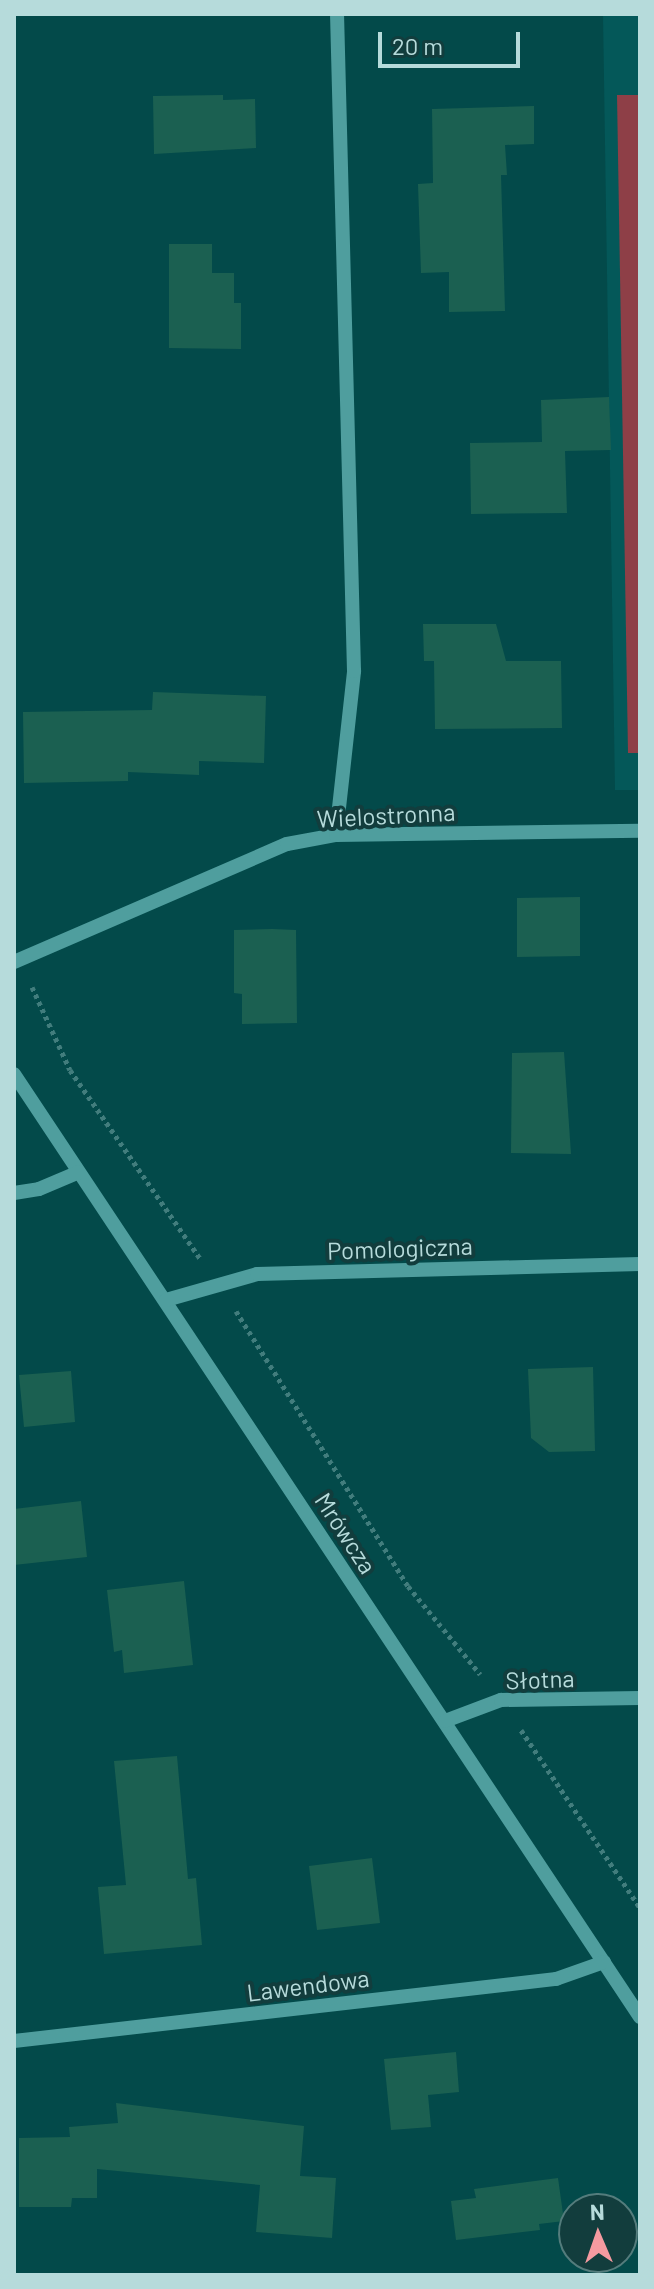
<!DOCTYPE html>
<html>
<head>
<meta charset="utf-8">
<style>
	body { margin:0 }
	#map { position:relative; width:654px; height:2289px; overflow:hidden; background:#034a4a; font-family:Barlow,sans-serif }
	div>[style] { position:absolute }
	.built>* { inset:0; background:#045859 }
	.green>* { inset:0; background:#8e3f47 }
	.building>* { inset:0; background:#1b6051 }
	.path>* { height:5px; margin-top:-2.5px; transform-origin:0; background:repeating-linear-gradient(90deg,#427d7d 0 4px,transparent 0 8px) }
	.minor>* { height:14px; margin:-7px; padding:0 7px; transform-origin:7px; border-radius:7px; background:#4f9e9e }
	span { translate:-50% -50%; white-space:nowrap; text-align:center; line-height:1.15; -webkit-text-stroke:8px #123d3d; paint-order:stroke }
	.street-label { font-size:24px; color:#b6dbdb }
	.frame { position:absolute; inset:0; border:16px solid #b6dbdb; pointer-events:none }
	.north { position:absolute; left:558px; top:2193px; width:80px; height:80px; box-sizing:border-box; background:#123d3d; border:2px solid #547c7c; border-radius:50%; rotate:358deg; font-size:22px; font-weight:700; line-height:32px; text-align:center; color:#b6dbdb }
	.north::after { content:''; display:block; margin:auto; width:28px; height:36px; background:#f49aa0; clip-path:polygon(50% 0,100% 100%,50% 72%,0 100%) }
	.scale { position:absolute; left:378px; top:32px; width:142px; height:36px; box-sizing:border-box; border:4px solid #b6dbdb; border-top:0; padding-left:10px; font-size:24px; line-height:28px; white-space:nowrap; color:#b6dbdb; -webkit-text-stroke:6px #123d3d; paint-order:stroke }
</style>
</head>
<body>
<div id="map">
	<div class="built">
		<div style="clip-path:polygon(603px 14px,640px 14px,640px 790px,615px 790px)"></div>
	</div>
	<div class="green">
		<div style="clip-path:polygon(617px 95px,640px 95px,640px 753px,628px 753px)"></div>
	</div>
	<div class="building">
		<div style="clip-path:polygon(223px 95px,223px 100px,255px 99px,256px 148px,154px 154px,153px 96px)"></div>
		<div style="clip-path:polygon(534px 106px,534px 144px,505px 145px,507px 175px,501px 175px,505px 311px,449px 312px,449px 272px,421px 273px,418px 184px,433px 183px,432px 109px)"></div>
		<div style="clip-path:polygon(169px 244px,212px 244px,212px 273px,234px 273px,234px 303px,241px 303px,241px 349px,169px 348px)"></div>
		<div style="clip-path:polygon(609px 397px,611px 450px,565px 451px,567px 513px,471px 514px,470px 443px,542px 442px,541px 400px)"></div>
		<div style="clip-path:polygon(423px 624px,496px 624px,506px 661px,561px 661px,562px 728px,435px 729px,434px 661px,424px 661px)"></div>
		<div style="clip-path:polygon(153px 692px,266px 696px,264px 763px,199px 761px,199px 775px,128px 772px,128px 781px,24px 783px,23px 712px,152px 710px)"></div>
		<div style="clip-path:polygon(580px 897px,580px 956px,517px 957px,517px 898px)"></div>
		<div style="clip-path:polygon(272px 929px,296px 930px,297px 1023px,242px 1024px,242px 994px,234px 993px,234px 930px)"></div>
		<div style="clip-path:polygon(564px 1052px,571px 1154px,511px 1153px,512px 1053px)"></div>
		<div style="clip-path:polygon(593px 1367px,595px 1451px,549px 1452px,531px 1438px,528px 1369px)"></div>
		<div style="clip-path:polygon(71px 1371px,75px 1422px,24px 1427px,19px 1375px)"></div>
		<div style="clip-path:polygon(81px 1501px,87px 1557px,14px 1565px,14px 1509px)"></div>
		<div style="clip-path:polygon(184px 1581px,193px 1665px,124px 1673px,122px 1650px,114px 1652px,107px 1590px)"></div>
		<div style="clip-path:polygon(177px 1756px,188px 1879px,196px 1878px,202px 1945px,104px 1954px,98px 1887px,126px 1885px,114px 1761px)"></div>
		<div style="clip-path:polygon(372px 1858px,380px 1923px,317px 1930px,309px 1866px)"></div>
		<div style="clip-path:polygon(456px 2052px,459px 2092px,428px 2095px,431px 2127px,391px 2130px,384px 2059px)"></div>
		<div style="clip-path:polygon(116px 2103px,304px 2126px,300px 2176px,336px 2178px,332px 2238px,256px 2232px,260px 2185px,97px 2169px,97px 2198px,72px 2198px,71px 2207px,19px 2207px,19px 2138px,70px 2137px,69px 2127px,118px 2123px)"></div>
		<div style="clip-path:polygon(558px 2178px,564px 2221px,539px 2224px,540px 2230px,456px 2240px,451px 2201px,476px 2198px,474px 2189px)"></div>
	</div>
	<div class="path">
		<div style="left:32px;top:987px;width:91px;rotate:65.4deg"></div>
		<div style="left:70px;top:1070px;width:231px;rotate:55.4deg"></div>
		<div style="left:236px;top:1311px;width:324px;rotate:58deg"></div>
		<div style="left:408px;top:1586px;width:114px;rotate:50.7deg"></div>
		<div style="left:521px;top:1730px;width:214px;rotate:56.2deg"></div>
	</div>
	<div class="minor">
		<div style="left:336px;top:835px;width:165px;rotate:-83.7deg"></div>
		<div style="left:354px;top:671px;width:657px;rotate:-91.48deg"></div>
		<div style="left:14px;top:962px;width:297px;rotate:-23.4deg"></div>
		<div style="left:287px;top:844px;width:50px;rotate:-10.4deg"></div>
		<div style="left:336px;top:835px;width:304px;rotate:-0.8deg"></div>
		<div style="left:14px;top:1074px;width:1132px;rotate:56.42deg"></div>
		<div style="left:14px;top:1193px;width:25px;rotate:-9deg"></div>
		<div style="left:39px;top:1189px;width:43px;rotate:-23deg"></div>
		<div style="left:166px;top:1300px;width:95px;rotate:-15.9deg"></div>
		<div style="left:257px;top:1274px;width:383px;rotate:-1.5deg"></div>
		<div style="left:445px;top:1721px;width:60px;rotate:-20.6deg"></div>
		<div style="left:501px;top:1700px;width:139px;rotate:-0.8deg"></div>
		<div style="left:14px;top:2041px;width:546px;rotate:-6.53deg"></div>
		<div style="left:556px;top:1979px;width:51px;rotate:-19.5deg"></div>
	</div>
	<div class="street-label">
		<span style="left:386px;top:815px;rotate:-3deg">Wielostronna</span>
		<span style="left:400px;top:1248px;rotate:-2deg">Pomologiczna</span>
		<span style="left:346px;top:1533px;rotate:57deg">Mrówcza</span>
		<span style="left:540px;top:1679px;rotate:-2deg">Słotna</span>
		<span style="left:308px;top:1985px;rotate:-7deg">Lawendowa</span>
	</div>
	<div class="frame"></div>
	<div class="north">N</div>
	<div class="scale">20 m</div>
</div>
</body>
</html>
